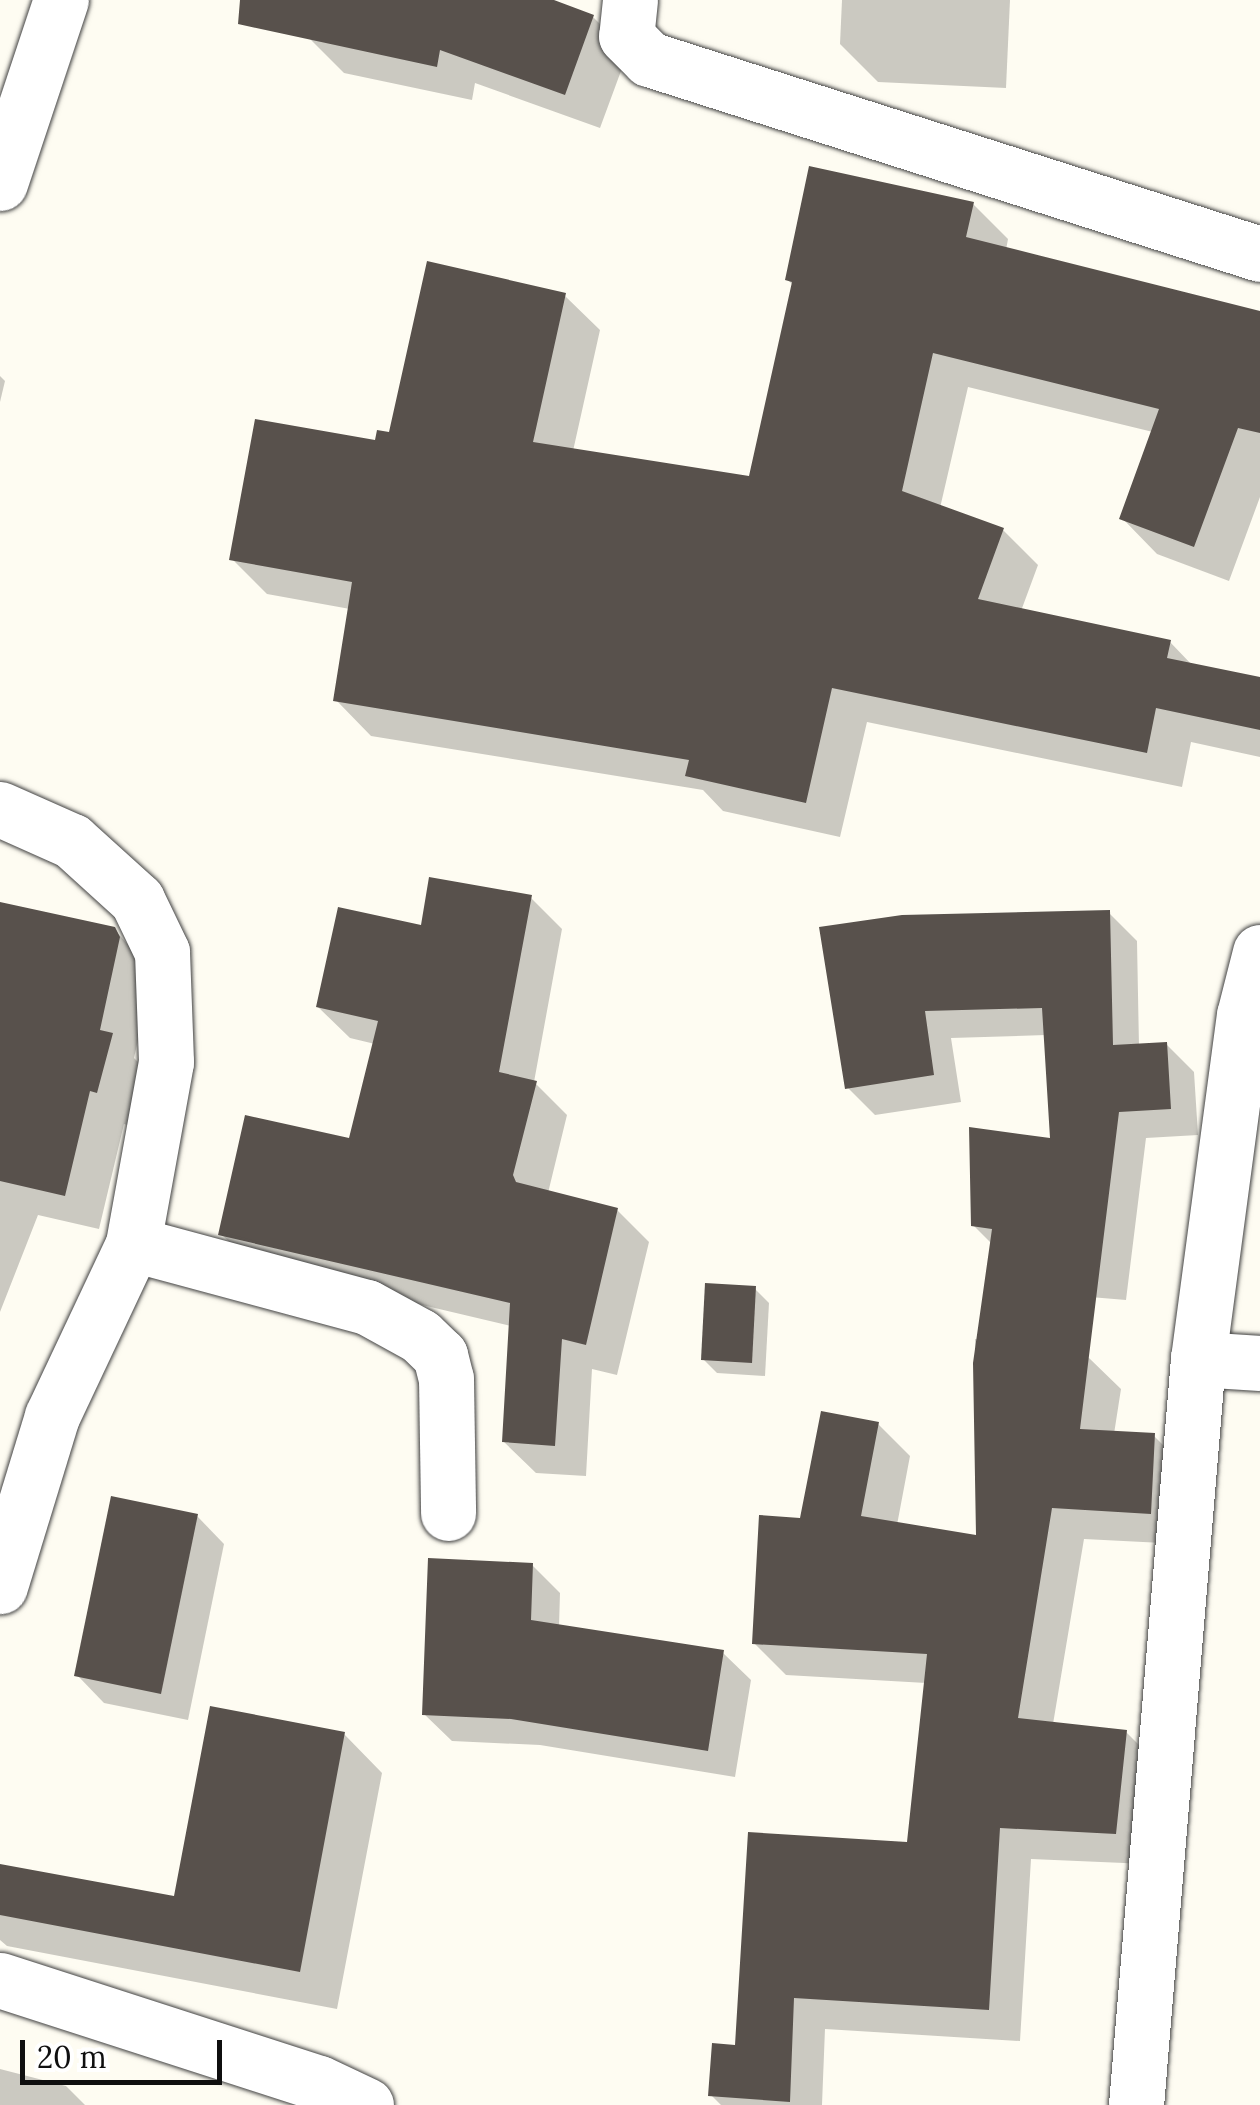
<!DOCTYPE html>
<html>
<head>
<meta charset="utf-8">
<style>
	body { margin:0 }
	#map { position:relative; width:1260px; height:2105px; overflow:hidden; background:#fefcf2; font-family:Lora,serif }
	div>[style] { position:absolute }
	.shadow>* { inset:0; background:#0003 }
	.building>* { inset:0; background:#58514c }
	.roads { filter:drop-shadow(0 0 2px #424242) drop-shadow(0 0 2px #424242) }
	.minor>* { height:55px; margin:-27.5px; padding:0 27.5px; transform-origin:27.5px; border-radius:27.5px; background:#fff }
	span { translate:-50% -50%; white-space:nowrap; text-align:center; line-height:1.15; -webkit-text-stroke:10px #fff; paint-order:stroke }
	.scale { position:absolute; left:20px; top:2040px; width:202px; height:45px; box-sizing:border-box; border:5px solid #0f0f0f; border-top:0; padding-left:12px; font-size:30px; line-height:35px; white-space:nowrap; color:#0f0f0f; -webkit-text-stroke:8px #fff; paint-order:stroke }
</style>
</head>
<body>
<div id="map">
	<div class="shadow">
		<div style="clip-path:polygon(317px 0,546px 0,593px 17px,628px 52px,600px 128px,475px 83px,472px 100px,344px 73px,309px 38px)"></div>
		<div style="clip-path:polygon(842px 0,1010px 0,1006px 88px,878px 82px,840px 44px)"></div>
		<div style="clip-path:polygon(973px 204px,1008px 239px,1006px 250px,1260px 313px,1260px 497px,1229px 581px,1157px 554px,1122px 518px,1153px 432px,968px 387px,940px 508px,1003px 530px,1038px 565px,1021px 611px,1170px 642px,1193px 666px,1260px 680px,1260px 757px,1191px 742px,1182px 787px,867px 722px,840px 837px,723px 811px,703px 790px,371px 736px,336px 700px,350px 609px,267px 594px,232px 559px,564px 295px,600px 330px,573px 451px,751px 479px,794px 286px,788px 280px)"></div>
		<div style="clip-path:polygon(0 376px,5px 381px,0 402px)"></div>
		<div style="clip-path:polygon(531px 898px,562px 929px,534px 1082px,567px 1115px,548px 1193px,617px 1210px,649px 1242px,617px 1375px,592px 1369px,586px 1476px,536px 1473px,504px 1442px,511px 1326px,253px 1265px,221px 1234px,351px 1141px,375px 1044px,350px 1038px,318px 1007px,423px 928px)"></div>
		<div style="clip-path:polygon(0 904px,114px 929px,153px 973px,134px 1058px,146px 1070px,131px 1126px,124px 1124px,99px 1229px,38px 1215px,0 1312px)"></div>
		<div style="clip-path:polygon(1109px 913px,1137px 941px,1139px 1046px,1166px 1044px,1194px 1072px,1198px 1135px,1146px 1138px,1126px 1300px,1018px 1291px,993px 1245px,973px 1225px,1053px 1141px,1046px 1035px,951px 1038px,961px 1102px,875px 1115px,847px 1087px,822px 929px)"></div>
		<div style="clip-path:polygon(755px 1289px,769px 1303px,765px 1376px,717px 1373px,703px 1359px)"></div>
		<div style="clip-path:polygon(975px 1339px,1089px 1358px,1121px 1389px,1114px 1434px,1154px 1436px,1186px 1468px,1182px 1544px,1084px 1539px,1053px 1724px,1126px 1732px,1158px 1764px,1147px 1864px,1031px 1859px,1020px 2041px,825px 2029px,822px 2105px,721px 2105px,711px 2095px,738px 2047px,909px 1845px,926px 1683px,786px 1675px,754px 1643px,802px 1520px,878px 1424px,910px 1456px,897px 1525px,979px 1538px)"></div>
		<div style="clip-path:polygon(197px 1516px,224px 1544px,188px 1720px,104px 1703px,77px 1675px)"></div>
		<div style="clip-path:polygon(532px 1565px,560px 1593px,559px 1627px,723px 1653px,751px 1680px,735px 1777px,540px 1745px,452px 1741px,424px 1714px)"></div>
		<div style="clip-path:polygon(344px 1734px,382px 1773px,337px 2009px,7px 1946px,0 1940px,0 1867px,176px 1899px)"></div>
		<div style="clip-path:polygon(0 2069px,66px 2086px,85px 2105px,0 2105px)"></div>
	</div>
	<div class="building">
		<div style="clip-path:polygon(240px 0,554px 0,594px 15px,565px 95px,440px 50px,437px 67px,238px 24px)"></div>
		<div style="clip-path:polygon(809px 166px,974px 202px,966px 237px,1260px 311px,1260px 433px,1238px 428px,1194px 547px,1119px 519px,1159px 409px,933px 353px,902px 491px,1004px 528px,978px 599px,1171px 640px,1167px 658px,1260px 677px,1260px 730px,1156px 708px,1147px 753px,832px 688px,806px 803px,685px 776px,689px 760px,333px 701px,352px 582px,229px 560px,255px 419px,375px 440px,377px 430px,389px 432px,427px 261px,566px 293px,533px 442px,749px 476px,792px 282px,785px 280px)"></div>
		<div style="clip-path:polygon(429px 877px,532px 895px,499px 1072px,537px 1081px,513px 1175px,516px 1182px,618px 1208px,586px 1345px,562px 1339px,555px 1446px,502px 1442px,510px 1303px,218px 1235px,245px 1115px,349px 1138px,378px 1021px,316px 1007px,338px 907px,421px 925px)"></div>
		<div style="clip-path:polygon(0 902px,115px 927px,120px 937px,100px 1030px,113px 1033px,97px 1093px,90px 1091px,65px 1196px,0 1181px)"></div>
		<div style="clip-path:polygon(1110px 910px,1113px 1045px,1167px 1042px,1171px 1109px,1119px 1112px,1080px 1429px,1155px 1433px,1151px 1514px,1052px 1508px,1018px 1718px,1127px 1730px,1116px 1834px,1000px 1828px,989px 2010px,794px 1998px,790px 2102px,708px 2096px,712px 2043px,735px 2045px,748px 1832px,907px 1842px,927px 1654px,752px 1644px,759px 1515px,800px 1518px,821px 1411px,879px 1422px,861px 1516px,976px 1535px,973px 1363px,992px 1229px,971px 1226px,969px 1127px,1050px 1138px,1042px 1008px,925px 1011px,934px 1075px,845px 1089px,819px 927px,902px 915px)"></div>
		<div style="clip-path:polygon(705px 1283px,756px 1286px,752px 1363px,701px 1360px)"></div>
		<div style="clip-path:polygon(111px 1496px,198px 1514px,161px 1694px,74px 1676px)"></div>
		<div style="clip-path:polygon(428px 1558px,533px 1563px,531px 1620px,724px 1650px,708px 1751px,511px 1719px,422px 1715px)"></div>
		<div style="clip-path:polygon(210px 1706px,345px 1732px,300px 1972px,0 1915px,0 1864px,174px 1896px)"></div>
	</div>
	<div class="roads">
		<div class="minor">
			<div style="left:630px;top:0;width:36px;rotate:96deg"></div>
			<div style="left:626px;top:36px;width:33px;rotate:45deg"></div>
			<div style="left:649px;top:59px;width:641px;rotate:17.7deg"></div>
			<div style="left:0;top:183px;width:193px;rotate:-71.6deg"></div>
			<div style="left:0;top:809px;width:79px;rotate:24deg"></div>
			<div style="left:72px;top:841px;width:88px;rotate:42.2deg"></div>
			<div style="left:137px;top:900px;width:58px;rotate:64.3deg"></div>
			<div style="left:162px;top:952px;width:110px;rotate:87.9deg"></div>
			<div style="left:166px;top:1062px;width:185px;rotate:100.3deg"></div>
			<div style="left:133px;top:1244px;width:190px;rotate:115.2deg"></div>
			<div style="left:52px;top:1416px;width:178px;rotate:107deg"></div>
			<div style="left:133px;top:1244px;width:242px;rotate:15.1deg"></div>
			<div style="left:367px;top:1307px;width:60px;rotate:28.7deg"></div>
			<div style="left:420px;top:1336px;width:28px;rotate:44deg"></div>
			<div style="left:440px;top:1355px;width:25px;rotate:76deg"></div>
			<div style="left:446px;top:1379px;width:134px;rotate:89.1deg"></div>
			<div style="left:1198px;top:1359px;width:62px;rotate:3.7deg"></div>
			<div style="left:0;top:1980px;width:335px;rotate:17.9deg"></div>
			<div style="left:319px;top:2083px;width:52px;rotate:25.1deg"></div>
			<div style="left:1136px;top:2105px;width:749px;rotate:-85.25deg"></div>
			<div style="left:1198px;top:1359px;width:347px;rotate:-82.4deg"></div>
			<div style="left:1244px;top:1015px;width:65px;rotate:-75.7deg"></div>
		</div>
	</div>
	<div class="scale">20 m</div>
</div>
</body>
</html>
